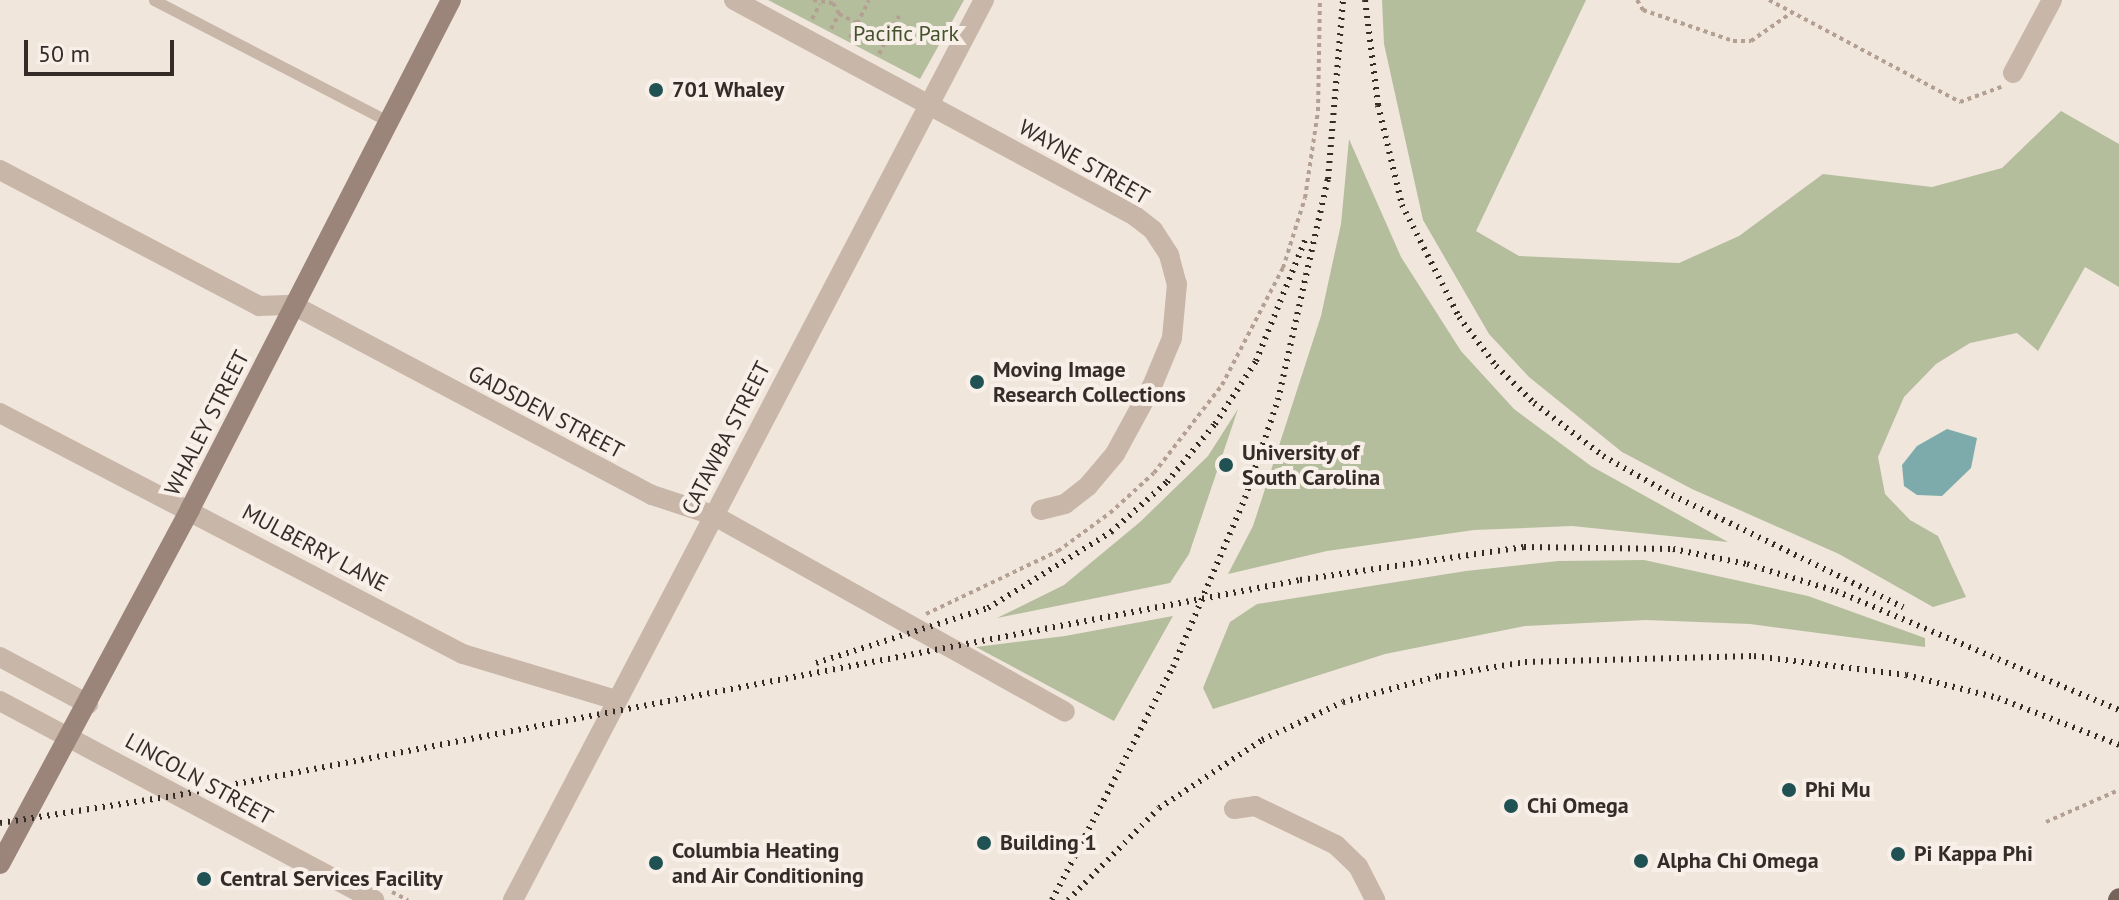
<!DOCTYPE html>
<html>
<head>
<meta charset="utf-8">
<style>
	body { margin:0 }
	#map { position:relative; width:2119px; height:900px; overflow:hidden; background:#f0e6dc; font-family:"PT Sans",sans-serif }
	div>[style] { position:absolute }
	.green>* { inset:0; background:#b4be9d }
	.water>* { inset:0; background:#7dabab }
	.path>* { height:4px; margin-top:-2px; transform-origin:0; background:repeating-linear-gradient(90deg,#b3a093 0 4px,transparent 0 8px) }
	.service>* { height:11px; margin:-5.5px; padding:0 5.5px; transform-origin:5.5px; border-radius:5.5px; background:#c8b6a9 }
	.minor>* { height:20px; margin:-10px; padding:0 10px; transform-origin:10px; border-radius:10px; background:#c8b6a9 }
	.tertiary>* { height:20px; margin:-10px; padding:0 10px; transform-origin:10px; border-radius:10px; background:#c8b6a9 }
	.secondary>* { height:20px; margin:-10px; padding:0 10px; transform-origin:10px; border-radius:10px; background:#9b857a }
	.primary>* { height:20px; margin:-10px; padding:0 10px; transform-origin:10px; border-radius:10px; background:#76635a }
	.rail>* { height:6px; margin-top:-3px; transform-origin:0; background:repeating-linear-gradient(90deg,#352c28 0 2px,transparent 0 8px) }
	.dots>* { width:22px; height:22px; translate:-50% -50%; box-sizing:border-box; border:4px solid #f8f0e8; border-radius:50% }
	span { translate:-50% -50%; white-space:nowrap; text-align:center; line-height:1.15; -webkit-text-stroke:8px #f8f0e8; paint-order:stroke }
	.park-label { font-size:22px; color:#45522e }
	.poi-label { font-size:22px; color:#352c28; font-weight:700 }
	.left { translate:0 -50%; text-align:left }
	.street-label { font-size:22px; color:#352c28 }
	.scale { position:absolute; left:24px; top:40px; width:150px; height:36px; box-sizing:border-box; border:4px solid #352c28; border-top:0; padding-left:10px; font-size:24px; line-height:28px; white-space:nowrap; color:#352c28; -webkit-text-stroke:6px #f8f0e8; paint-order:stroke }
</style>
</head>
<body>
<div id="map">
	<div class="green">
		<div style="clip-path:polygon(768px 0,964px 0,920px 79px)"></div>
		<div style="clip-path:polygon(1382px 0,1586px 0,1476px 231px,1519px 256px,1679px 263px,1739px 236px,1823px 174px,1932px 187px,2002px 168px,2061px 111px,2119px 144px,2119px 287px,2085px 267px,2038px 351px,2017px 333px,1970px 343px,1936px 364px,1904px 397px,1878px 457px,1885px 494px,1910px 520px,1938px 536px,1966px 597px,1933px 607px,1839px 554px,1692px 489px,1622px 452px,1529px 377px,1489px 334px,1423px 220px,1384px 44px)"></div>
		<div style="clip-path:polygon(1349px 139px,1401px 257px,1461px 351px,1514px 409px,1591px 466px,1728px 542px,1572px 526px,1474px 530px,1327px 551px,1228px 574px,1253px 526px,1321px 316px,1341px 224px)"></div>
		<div style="clip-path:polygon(1238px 409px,1189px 554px,1170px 583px,997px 618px,1064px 585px,1140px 522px,1208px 456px)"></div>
		<div style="clip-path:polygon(1644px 560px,1808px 596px,1925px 638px,1925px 647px,1750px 624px,1646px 620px,1525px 626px,1385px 654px,1213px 709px,1203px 688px,1230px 622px,1257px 604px,1466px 571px,1558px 561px)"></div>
		<div style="clip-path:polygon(1173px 616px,1114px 721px,976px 647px,1065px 636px)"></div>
	</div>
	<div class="water">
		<div style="clip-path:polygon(1947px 429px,1977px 438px,1971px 468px,1942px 496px,1917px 495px,1904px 486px,1902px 465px,1917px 446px)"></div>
	</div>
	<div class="path">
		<div style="left:813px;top:0;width:20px;rotate:9deg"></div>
		<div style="left:833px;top:3px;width:13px;rotate:61deg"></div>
		<div style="left:1637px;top:0;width:12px;rotate:59deg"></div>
		<div style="left:1643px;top:10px;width:95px;rotate:19deg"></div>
		<div style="left:1733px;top:41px;width:18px"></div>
		<div style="left:1751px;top:41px;width:49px;rotate:-35deg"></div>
		<div style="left:1769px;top:0;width:217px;rotate:28.1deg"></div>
		<div style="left:1960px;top:102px;width:44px;rotate:-20.1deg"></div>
		<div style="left:812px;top:19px;width:17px;rotate:-62deg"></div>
		<div style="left:831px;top:29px;width:17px;rotate:-62deg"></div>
		<div style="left:839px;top:14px;width:20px;rotate:27deg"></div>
		<div style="left:850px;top:38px;width:42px;rotate:-63.4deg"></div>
		<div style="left:879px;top:54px;width:43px;rotate:-62.2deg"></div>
		<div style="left:926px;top:614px;width:146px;rotate:-25.5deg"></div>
		<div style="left:1058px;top:551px;width:64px;rotate:-36.2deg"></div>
		<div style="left:1110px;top:513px;width:59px;rotate:-42.3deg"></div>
		<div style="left:1154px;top:473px;width:111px;rotate:-52.3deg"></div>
		<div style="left:1222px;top:385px;width:132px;rotate:-62.5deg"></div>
		<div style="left:1283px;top:268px;width:73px;rotate:-72.6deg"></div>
		<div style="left:1305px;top:198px;width:88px;rotate:-81.5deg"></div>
		<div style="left:1318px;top:111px;width:111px;rotate:-89deg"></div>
		<div style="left:2046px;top:822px;width:80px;rotate:-23.7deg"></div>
		<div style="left:392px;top:892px;width:18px;rotate:27deg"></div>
	</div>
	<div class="service">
		<div style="left:154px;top:0;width:265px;rotate:27.4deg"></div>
	</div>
	<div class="minor">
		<div style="left:734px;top:0;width:455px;rotate:28.3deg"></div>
		<div style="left:1135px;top:216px;width:23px;rotate:38deg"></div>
		<div style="left:1153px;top:230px;width:30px;rotate:57deg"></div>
		<div style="left:1169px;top:255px;width:30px;rotate:75deg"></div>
		<div style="left:1177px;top:284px;width:54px;rotate:95.3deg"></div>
		<div style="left:1172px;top:338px;width:52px;rotate:112.6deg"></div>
		<div style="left:1152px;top:386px;width:77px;rotate:118.6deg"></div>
		<div style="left:1115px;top:454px;width:42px;rotate:130.2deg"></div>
		<div style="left:1088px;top:486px;width:29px;rotate:142deg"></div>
		<div style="left:1065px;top:504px;width:25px;rotate:166deg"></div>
		<div style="left:2013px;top:73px;width:83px;rotate:-61.9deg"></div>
		<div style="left:0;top:170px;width:293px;rotate:27.7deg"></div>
		<div style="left:259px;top:306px;width:34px;rotate:-2deg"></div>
		<div style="left:293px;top:305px;width:406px;rotate:27.9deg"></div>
		<div style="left:652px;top:495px;width:64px;rotate:18.2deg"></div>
		<div style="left:713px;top:515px;width:403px;rotate:29.2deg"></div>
		<div style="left:0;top:413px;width:522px;rotate:27.5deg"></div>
		<div style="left:463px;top:654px;width:160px;rotate:16.7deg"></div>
		<div style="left:1234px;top:809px;width:21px;rotate:-8deg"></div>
		<div style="left:1255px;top:806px;width:90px;rotate:25.7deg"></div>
		<div style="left:1336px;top:845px;width:30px;rotate:44deg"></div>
		<div style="left:1358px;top:866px;width:38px;rotate:63deg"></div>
		<div style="left:513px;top:900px;width:1016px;rotate:-62.38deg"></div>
	</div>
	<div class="tertiary">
		<div style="left:0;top:657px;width:100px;rotate:28.1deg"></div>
		<div style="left:0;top:701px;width:424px;rotate:28deg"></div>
	</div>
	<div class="secondary">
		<div style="left:0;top:864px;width:403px;rotate:-61.8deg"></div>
		<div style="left:190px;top:509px;width:572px;rotate:-62.85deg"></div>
	</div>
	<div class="primary">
		<div style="left:2118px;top:900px;width:2px;rotate:-63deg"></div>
	</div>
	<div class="rail">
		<div style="left:1365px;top:0;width:106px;rotate:82.9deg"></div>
		<div style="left:1378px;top:105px;width:103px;rotate:76.5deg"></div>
		<div style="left:1402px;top:205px;width:126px;rotate:63deg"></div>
		<div style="left:1459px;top:317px;width:61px;rotate:52.9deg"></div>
		<div style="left:1496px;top:366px;width:53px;rotate:44.2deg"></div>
		<div style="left:1534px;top:403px;width:87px;rotate:37.5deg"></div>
		<div style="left:1603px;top:456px;width:79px;rotate:29.5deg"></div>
		<div style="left:1672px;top:495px;width:257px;rotate:25.9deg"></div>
		<div style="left:816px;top:663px;width:181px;rotate:-17.7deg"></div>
		<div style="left:988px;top:608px;width:145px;rotate:-31.7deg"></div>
		<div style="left:1111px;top:532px;width:75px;rotate:-41.8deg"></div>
		<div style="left:1167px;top:482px;width:75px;rotate:-50.4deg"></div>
		<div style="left:1215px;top:424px;width:75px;rotate:-56.9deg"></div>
		<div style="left:1256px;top:361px;width:133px;rotate:-67.9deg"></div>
		<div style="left:0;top:823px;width:175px;rotate:-8.9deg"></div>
		<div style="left:173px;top:796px;width:1148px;rotate:-10.85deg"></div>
		<div style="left:1300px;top:580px;width:226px;rotate:-8.4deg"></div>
		<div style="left:1524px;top:547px;width:149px;rotate:0.8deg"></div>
		<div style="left:1673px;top:549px;width:76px;rotate:11.5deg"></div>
		<div style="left:1747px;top:564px;width:93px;rotate:16.9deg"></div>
		<div style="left:1836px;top:591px;width:307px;rotate:22.8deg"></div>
		<div style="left:1052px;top:900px;width:263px;rotate:-62.6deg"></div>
		<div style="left:1173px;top:667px;width:184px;rotate:-66.9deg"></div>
		<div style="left:1245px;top:498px;width:103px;rotate:-71.4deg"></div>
		<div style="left:1278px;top:400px;width:227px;rotate:-77.3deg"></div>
		<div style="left:1328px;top:179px;width:180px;rotate:-85.2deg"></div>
		<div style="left:1068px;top:900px;width:129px;rotate:-45.3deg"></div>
		<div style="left:1159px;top:808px;width:123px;rotate:-33.4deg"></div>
		<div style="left:1262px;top:740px;width:89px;rotate:-25.1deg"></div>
		<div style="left:1343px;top:702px;width:99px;rotate:-15.2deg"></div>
		<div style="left:1439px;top:676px;width:87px;rotate:-9.2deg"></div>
		<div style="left:1525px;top:662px;width:229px;rotate:-1.5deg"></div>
		<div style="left:1754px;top:656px;width:153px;rotate:7.1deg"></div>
		<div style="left:1906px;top:675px;width:95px;rotate:14deg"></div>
		<div style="left:1998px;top:698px;width:130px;rotate:21.2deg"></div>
	</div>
	<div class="dots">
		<div style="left:656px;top:90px;background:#205254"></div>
		<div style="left:977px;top:382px;background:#205254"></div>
		<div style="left:1226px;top:465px;background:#205254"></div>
		<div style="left:1789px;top:790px;background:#205254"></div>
		<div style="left:1511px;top:806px;background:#205254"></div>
		<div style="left:984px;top:843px;background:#205254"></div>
		<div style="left:1898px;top:854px;background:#205254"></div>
		<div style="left:1641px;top:861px;background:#205254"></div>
		<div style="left:656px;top:863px;background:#205254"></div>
		<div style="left:204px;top:879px;background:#205254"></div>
	</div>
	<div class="park-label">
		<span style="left:906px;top:34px">Pacific Park</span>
	</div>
	<div class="poi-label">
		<span class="left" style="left:672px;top:90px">701 Whaley</span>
		<span class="left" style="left:993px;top:382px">Moving Image<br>Research Collections</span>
		<span class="left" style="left:1242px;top:465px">University of<br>South Carolina</span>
		<span class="left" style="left:1805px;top:790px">Phi Mu</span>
		<span class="left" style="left:1527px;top:806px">Chi Omega</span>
		<span class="left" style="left:1000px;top:843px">Building 1</span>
		<span class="left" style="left:672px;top:863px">Columbia Heating<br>and Air Conditioning</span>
		<span class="left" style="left:1914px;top:854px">Pi Kappa Phi</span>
		<span class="left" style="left:1657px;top:861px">Alpha Chi Omega</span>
		<span class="left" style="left:220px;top:879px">Central Services Facility</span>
	</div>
	<div class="street-label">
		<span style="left:1084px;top:162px;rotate:30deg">WAYNE STREET</span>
		<span style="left:546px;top:412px;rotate:28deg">GADSDEN STREET</span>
		<span style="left:207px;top:423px;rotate:-63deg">WHALEY STREET</span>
		<span style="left:726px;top:438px;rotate:-63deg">CATAWBA STREET</span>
		<span style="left:315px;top:548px;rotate:28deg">MULBERRY LANE</span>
		<span style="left:199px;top:779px;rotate:29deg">LINCOLN STREET</span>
	</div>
	<div class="scale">50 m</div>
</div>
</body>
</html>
